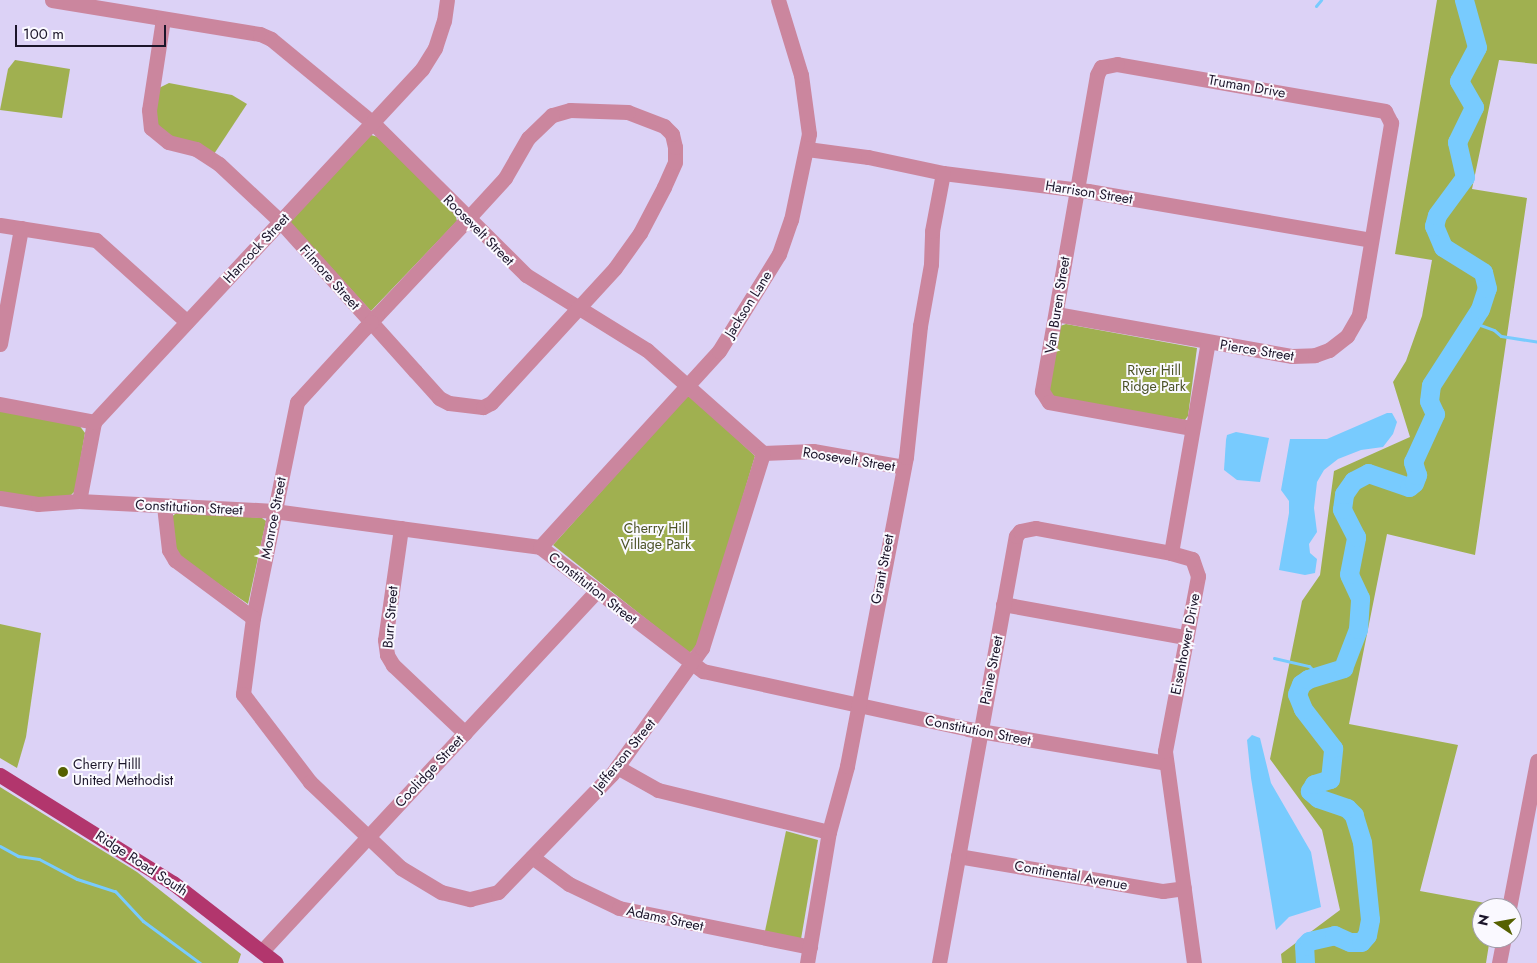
<!DOCTYPE html>
<html>
<head>
<meta charset="utf-8">
<style>
	body { margin:0 }
	#map { position:relative; width:1537px; height:963px; overflow:hidden; background:#dcd2f6; font-family:Jost,sans-serif }
	div>[style] { position:absolute }
	.green>* { inset:0; background:#a0b050 }
	.water>* { inset:0; background:#78cbfe }
	.stream>* { height:3px; margin:-1.5px; padding:0 1.5px; transform-origin:1.5px; border-radius:1.5px; background:#78cbfe }
	.river>* { height:19px; margin:-9.5px; padding:0 9.5px; transform-origin:9.5px; border-radius:9.5px; background:#78cbfe }
	.minor>* { height:15px; margin:-7.5px; padding:0 7.5px; transform-origin:7.5px; border-radius:7.5px; background:#cb869e }
	.major>* { height:15px; margin:-7.5px; padding:0 7.5px; transform-origin:7.5px; border-radius:7.5px; background:#b2366d }
	.dots>* { width:14px; height:14px; translate:-50% -50%; box-sizing:border-box; border:2px solid #faf9ff; border-radius:50% }
	span { translate:-50% -50%; white-space:nowrap; text-align:center; line-height:1.15; -webkit-text-stroke:4px #faf9ff; paint-order:stroke }
	.street-label { font-size:14px; color:#1b152a }
	.park-label { font-size:14px; color:#4b5226 }
	.poi-label { font-size:14px; color:#1b152a }
	.left { translate:0 -50%; text-align:left }
	.north { position:absolute; left:1472px; top:898px; width:50px; height:50px; box-sizing:border-box; background:#faf9ff; border:1px solid #a19eaa; border-radius:50%; rotate:282deg; font-size:14px; font-weight:700; line-height:20px; text-align:center; color:#1b152a }
	.north::after { content:''; display:block; margin:auto; width:18px; height:22px; background:#566100; clip-path:polygon(50% 0,100% 100%,50% 72%,0 100%) }
	.scale { position:absolute; left:15px; top:25px; width:151px; height:22px; box-sizing:border-box; border:2px solid #1b152a; border-top:0; padding-left:6px; font-size:15px; line-height:18px; white-space:nowrap; color:#1b152a; -webkit-text-stroke:4px #faf9ff; paint-order:stroke }
</style>
</head>
<body>
<div id="map">
	<div class="green">
		<div style="clip-path:polygon(1437px 0,1537px 0,1537px 64px,1499px 60px,1472px 189px,1527px 198px,1475px 555px,1387px 534px,1349px 724px,1458px 745px,1420px 891px,1496px 905px,1496px 908px,1482px 908px,1482px 938px,1490px 938px,1486px 963px,1282px 963px,1281px 954px,1340px 910px,1322px 830px,1270px 759px,1302px 601px,1320px 575px,1334px 471px,1410px 437px,1393px 382px,1406px 361px,1422px 316px,1432px 260px,1395px 254px)"></div>
		<div style="clip-path:polygon(15px 60px,70px 69px,62px 118px,0 110px,8px 69px)"></div>
		<div style="clip-path:polygon(169px 83px,232px 95px,247px 104px,214px 154px,164px 135px,155px 120px,159px 88px)"></div>
		<div style="clip-path:polygon(371px 135px,378px 137px,455px 213px,457px 221px,371px 311px,291px 224px,291px 220px)"></div>
		<div style="clip-path:polygon(1066px 324px,1197px 348px,1188px 416px,1185px 420px,1056px 399px,1047px 388px,1060px 326px)"></div>
		<div style="clip-path:polygon(691px 396px,755px 456px,698px 646px,689px 653px,553px 545px,686px 397px)"></div>
		<div style="clip-path:polygon(0 411px,79px 425px,85px 433px,75px 491px,70px 496px,39px 499px,0 493px)"></div>
		<div style="clip-path:polygon(179px 511px,262px 518px,266px 521px,248px 604px,176px 555px,170px 518px)"></div>
		<div style="clip-path:polygon(0 624px,41px 633px,26px 737px,17px 768px,0 758px)"></div>
		<div style="clip-path:polygon(0 787px,137px 872px,241px 954px,238px 963px,0 963px)"></div>
		<div style="clip-path:polygon(786px 831px,818px 840px,801px 939px,765px 931px)"></div>
	</div>
	<div class="water">
		<div style="clip-path:polygon(1387px 413px,1392px 413px,1397px 422px,1393px 434px,1383px 447px,1361px 450px,1338px 459px,1324px 470px,1317px 482px,1314px 508px,1317px 532px,1309px 544px,1310px 553px,1317px 559px,1315px 573px,1305px 575px,1279px 570px,1289px 513px,1289px 501px,1281px 490px,1290px 439px,1327px 439px)"></div>
		<div style="clip-path:polygon(1236px 432px,1269px 438px,1260px 482px,1237px 480px,1224px 470px,1226px 440px,1227px 435px)"></div>
		<div style="clip-path:polygon(1252px 735px,1260px 738px,1271px 783px,1311px 852px,1321px 907px,1289px 917px,1276px 930px,1251px 778px,1247px 740px)"></div>
	</div>
	<div class="stream">
		<div style="left:1316px;top:6px;width:8px;rotate:-50deg"></div>
		<div style="left:1472px;top:322px;width:23px;rotate:20deg"></div>
		<div style="left:1494px;top:330px;width:9px;rotate:41deg"></div>
		<div style="left:1501px;top:336px;width:36px;rotate:9deg"></div>
		<div style="left:1274px;top:658px;width:36px;rotate:13deg"></div>
		<div style="left:1309px;top:666px;width:13px;rotate:45deg"></div>
		<div style="left:0;top:846px;width:21px;rotate:29deg"></div>
		<div style="left:18px;top:856px;width:21px;rotate:8deg"></div>
		<div style="left:39px;top:859px;width:43px;rotate:27.8deg"></div>
		<div style="left:77px;top:879px;width:40px;rotate:18deg"></div>
		<div style="left:115px;top:891px;width:41px;rotate:47deg"></div>
		<div style="left:143px;top:921px;width:71px;rotate:36.4deg"></div>
	</div>
	<div class="river">
		<div style="left:1305px;top:963px;width:17px;rotate:-93deg"></div>
		<div style="left:1304px;top:946px;width:7px;rotate:-45deg"></div>
		<div style="left:1309px;top:941px;width:26px;rotate:-13deg"></div>
		<div style="left:1334px;top:935px;width:17px;rotate:24deg"></div>
		<div style="left:1350px;top:942px;width:11px"></div>
		<div style="left:1361px;top:942px;width:9px;rotate:-49deg"></div>
		<div style="left:1367px;top:935px;width:16px;rotate:-79deg"></div>
		<div style="left:1370px;top:919px;width:77px;rotate:-95.9deg"></div>
		<div style="left:1362px;top:842px;width:28px;rotate:-107deg"></div>
		<div style="left:1354px;top:815px;width:10px;rotate:-135deg"></div>
		<div style="left:1347px;top:808px;width:31px;rotate:-161deg"></div>
		<div style="left:1318px;top:798px;width:11px;rotate:-139deg"></div>
		<div style="left:1310px;top:791px;width:8px;rotate:-60deg"></div>
		<div style="left:1314px;top:784px;width:17px;rotate:-17deg"></div>
		<div style="left:1330px;top:779px;width:31px;rotate:-84deg"></div>
		<div style="left:1333px;top:748px;width:49px;rotate:-127.6deg"></div>
		<div style="left:1303px;top:709px;width:16px;rotate:-112deg"></div>
		<div style="left:1297px;top:694px;width:11px;rotate:-68deg"></div>
		<div style="left:1301px;top:684px;width:9px;rotate:-36deg"></div>
		<div style="left:1308px;top:679px;width:37px;rotate:-17deg"></div>
		<div style="left:1343px;top:668px;width:42px;rotate:-69deg"></div>
		<div style="left:1358px;top:629px;width:31px;rotate:-86deg"></div>
		<div style="left:1360px;top:598px;width:26px;rotate:-115deg"></div>
		<div style="left:1349px;top:574px;width:38px;rotate:-79deg"></div>
		<div style="left:1356px;top:537px;width:31px;rotate:-117deg"></div>
		<div style="left:1342px;top:509px;width:15px;rotate:-82deg"></div>
		<div style="left:1344px;top:494px;width:16px;rotate:-55deg"></div>
		<div style="left:1353px;top:481px;width:17px;rotate:-28deg"></div>
		<div style="left:1368px;top:473px;width:43px;rotate:18.9deg"></div>
		<div style="left:1409px;top:487px;width:6px;rotate:-39deg"></div>
		<div style="left:1414px;top:483px;width:9px;rotate:-69deg"></div>
		<div style="left:1417px;top:475px;width:14px;rotate:-107deg"></div>
		<div style="left:1413px;top:462px;width:53px;rotate:-65.4deg"></div>
		<div style="left:1435px;top:414px;width:14px;rotate:-115deg"></div>
		<div style="left:1429px;top:401px;width:16px;rotate:-83deg"></div>
		<div style="left:1431px;top:385px;width:90px;rotate:-57.2deg"></div>
		<div style="left:1480px;top:309px;width:22px;rotate:-72deg"></div>
		<div style="left:1487px;top:288px;width:16px;rotate:-104deg"></div>
		<div style="left:1483px;top:272px;width:47px;rotate:-148deg"></div>
		<div style="left:1443px;top:247px;width:23px;rotate:-113deg"></div>
		<div style="left:1434px;top:226px;width:11px;rotate:-75deg"></div>
		<div style="left:1437px;top:215px;width:47px;rotate:-53.6deg"></div>
		<div style="left:1465px;top:177px;width:36px;rotate:-103deg"></div>
		<div style="left:1457px;top:142px;width:39px;rotate:-64deg"></div>
		<div style="left:1474px;top:107px;width:30px;rotate:-120deg"></div>
		<div style="left:1459px;top:81px;width:38px;rotate:-62deg"></div>
		<div style="left:1477px;top:47px;width:49px;rotate:-105.5deg"></div>
	</div>
	<div class="minor">
		<div style="left:52px;top:0;width:211px;rotate:9.3deg"></div>
		<div style="left:260px;top:34px;width:12px;rotate:24deg"></div>
		<div style="left:271px;top:39px;width:132px;rotate:39.5deg"></div>
		<div style="left:373px;top:123px;width:216px;rotate:44.8deg"></div>
		<div style="left:526px;top:275px;width:142px;rotate:31.8deg"></div>
		<div style="left:647px;top:350px;width:155px;rotate:41.6deg"></div>
		<div style="left:763px;top:453px;width:50px;rotate:-2.3deg"></div>
		<div style="left:813px;top:451px;width:92px;rotate:10deg"></div>
		<div style="left:163px;top:19px;width:92px;rotate:98.7deg"></div>
		<div style="left:149px;top:110px;width:18px;rotate:84deg"></div>
		<div style="left:151px;top:128px;width:22px;rotate:39deg"></div>
		<div style="left:168px;top:142px;width:29px;rotate:14deg"></div>
		<div style="left:196px;top:149px;width:27px;rotate:33deg"></div>
		<div style="left:219px;top:164px;width:83px;rotate:43.1deg"></div>
		<div style="left:280px;top:221px;width:136px;rotate:48deg"></div>
		<div style="left:371px;top:322px;width:66px;rotate:48.1deg"></div>
		<div style="left:415px;top:371px;width:36px;rotate:48deg"></div>
		<div style="left:439px;top:398px;width:11px;rotate:27deg"></div>
		<div style="left:449px;top:403px;width:34px;rotate:7deg"></div>
		<div style="left:483px;top:407px;width:9px;rotate:-27deg"></div>
		<div style="left:491px;top:403px;width:183px;rotate:-47.4deg"></div>
		<div style="left:615px;top:268px;width:43px;rotate:-54.5deg"></div>
		<div style="left:640px;top:233px;width:52px;rotate:-62.4deg"></div>
		<div style="left:664px;top:187px;width:27px;rotate:-66deg"></div>
		<div style="left:675px;top:162px;width:15px;rotate:-90deg"></div>
		<div style="left:675px;top:147px;width:13px;rotate:-103deg"></div>
		<div style="left:672px;top:134px;width:11px;rotate:-135deg"></div>
		<div style="left:664px;top:126px;width:39px;rotate:-159deg"></div>
		<div style="left:628px;top:112px;width:58px;rotate:-178deg"></div>
		<div style="left:570px;top:110px;width:19px;rotate:164deg"></div>
		<div style="left:552px;top:115px;width:33px;rotate:136deg"></div>
		<div style="left:528px;top:138px;width:46px;rotate:119.9deg"></div>
		<div style="left:505px;top:178px;width:65px;rotate:132.5deg"></div>
		<div style="left:461px;top:226px;width:122px;rotate:133.3deg"></div>
		<div style="left:377px;top:315px;width:9px;rotate:131deg"></div>
		<div style="left:371px;top:322px;width:10px;rotate:135deg"></div>
		<div style="left:364px;top:329px;width:99px;rotate:132.5deg"></div>
		<div style="left:297px;top:402px;width:220px;rotate:101.5deg"></div>
		<div style="left:253px;top:618px;width:77px;rotate:97.5deg"></div>
		<div style="left:243px;top:694px;width:111px;rotate:52.7deg"></div>
		<div style="left:310px;top:782px;width:125px;rotate:43.4deg"></div>
		<div style="left:401px;top:868px;width:47px;rotate:31deg"></div>
		<div style="left:441px;top:892px;width:30px;rotate:14deg"></div>
		<div style="left:470px;top:899px;width:29px;rotate:-14deg"></div>
		<div style="left:498px;top:892px;width:164px;rotate:-46deg"></div>
		<div style="left:612px;top:774px;width:155px;rotate:-54.5deg"></div>
		<div style="left:702px;top:648px;width:204px;rotate:-72.6deg"></div>
		<div style="left:807px;top:149px;width:62px;rotate:7.5deg"></div>
		<div style="left:868px;top:157px;width:77px;rotate:12deg"></div>
		<div style="left:943px;top:173px;width:146px;rotate:7.1deg"></div>
		<div style="left:1088px;top:191px;width:287px;rotate:9.8deg"></div>
		<div style="left:0;top:225px;width:97px;rotate:8.9deg"></div>
		<div style="left:96px;top:240px;width:122px;rotate:42deg"></div>
		<div style="left:1056px;top:314px;width:240px;rotate:10.1deg"></div>
		<div style="left:1292px;top:356px;width:23px;rotate:-2deg"></div>
		<div style="left:1315px;top:355px;width:15px;rotate:-20deg"></div>
		<div style="left:1329px;top:350px;width:23px;rotate:-38deg"></div>
		<div style="left:1347px;top:336px;width:24px;rotate:-60deg"></div>
		<div style="left:1359px;top:315px;width:195px;rotate:-80.5deg"></div>
		<div style="left:1391px;top:123px;width:13px;rotate:-117deg"></div>
		<div style="left:1385px;top:111px;width:272px;rotate:-170.1deg"></div>
		<div style="left:1117px;top:64px;width:16px;rotate:169deg"></div>
		<div style="left:1101px;top:67px;width:9px;rotate:117deg"></div>
		<div style="left:1097px;top:75px;width:321px;rotate:99.9deg"></div>
		<div style="left:1042px;top:391px;width:13px;rotate:58deg"></div>
		<div style="left:1049px;top:402px;width:144px;rotate:10.4deg"></div>
		<div style="left:0;top:344px;width:118px;rotate:-79.7deg"></div>
		<div style="left:0;top:404px;width:96px;rotate:10.8deg"></div>
		<div style="left:0;top:498px;width:38px;rotate:9deg"></div>
		<div style="left:38px;top:504px;width:41px;rotate:-4.2deg"></div>
		<div style="left:79px;top:501px;width:195px;rotate:2.9deg"></div>
		<div style="left:274px;top:511px;width:268px;rotate:7.7deg"></div>
		<div style="left:540px;top:547px;width:205px;rotate:37.3deg"></div>
		<div style="left:703px;top:671px;width:271px;rotate:12.3deg"></div>
		<div style="left:968px;top:729px;width:201px;rotate:9.7deg"></div>
		<div style="left:79px;top:501px;width:80px;rotate:-79.2deg"></div>
		<div style="left:94px;top:422px;width:482px;rotate:-47.1deg"></div>
		<div style="left:422px;top:69px;width:25px;rotate:-58deg"></div>
		<div style="left:435px;top:48px;width:28px;rotate:-72deg"></div>
		<div style="left:444px;top:21px;width:21px;rotate:-82deg"></div>
		<div style="left:164px;top:506px;width:44px;rotate:83.5deg"></div>
		<div style="left:169px;top:550px;width:12px;rotate:59deg"></div>
		<div style="left:175px;top:560px;width:97px;rotate:36.6deg"></div>
		<div style="left:401px;top:528px;width:113px;rotate:98.1deg"></div>
		<div style="left:385px;top:640px;width:15px;rotate:82deg"></div>
		<div style="left:387px;top:655px;width:12px;rotate:59deg"></div>
		<div style="left:393px;top:665px;width:99px;rotate:43.4deg"></div>
		<div style="left:540px;top:547px;width:265px;rotate:-47.6deg"></div>
		<div style="left:719px;top:351px;width:114px;rotate:-58.3deg"></div>
		<div style="left:779px;top:254px;width:36px;rotate:-71deg"></div>
		<div style="left:791px;top:220px;width:88px;rotate:-78.2deg"></div>
		<div style="left:809px;top:134px;width:60px;rotate:-97.7deg"></div>
		<div style="left:801px;top:75px;width:78px;rotate:-107deg"></div>
		<div style="left:1003px;top:604px;width:185px;rotate:10.3deg"></div>
		<div style="left:617px;top:767px;width:47px;rotate:29.3deg"></div>
		<div style="left:658px;top:790px;width:176px;rotate:13.8deg"></div>
		<div style="left:958px;top:856px;width:208px;rotate:9.7deg"></div>
		<div style="left:1163px;top:891px;width:21px;rotate:-8deg"></div>
		<div style="left:532px;top:857px;width:46px;rotate:36.1deg"></div>
		<div style="left:569px;top:884px;width:55px;rotate:25.6deg"></div>
		<div style="left:619px;top:908px;width:195px;rotate:11.5deg"></div>
		<div style="left:1509px;top:908px;width:150px;rotate:-79.2deg"></div>
		<div style="left:262px;top:951px;width:492px;rotate:-47.1deg"></div>
		<div style="left:807px;top:963px;width:133px;rotate:-80.5deg"></div>
		<div style="left:829px;top:832px;width:68px;rotate:-74.7deg"></div>
		<div style="left:847px;top:766px;width:315px;rotate:-79.2deg"></div>
		<div style="left:906px;top:457px;width:132px;rotate:-83.9deg"></div>
		<div style="left:920px;top:326px;width:63px;rotate:-79.9deg"></div>
		<div style="left:931px;top:264px;width:33px;rotate:-88deg"></div>
		<div style="left:932px;top:231px;width:59px;rotate:-79.3deg"></div>
		<div style="left:939px;top:963px;width:434px;rotate:-79.8deg"></div>
		<div style="left:1016px;top:536px;width:6px;rotate:-51deg"></div>
		<div style="left:1020px;top:531px;width:16px;rotate:-11deg"></div>
		<div style="left:1036px;top:528px;width:137px;rotate:10.5deg"></div>
		<div style="left:1194px;top:963px;width:214px;rotate:-97.8deg"></div>
		<div style="left:1165px;top:751px;width:178px;rotate:-79.3deg"></div>
		<div style="left:1198px;top:576px;width:18px;rotate:-109deg"></div>
		<div style="left:1192px;top:559px;width:22px;rotate:-164deg"></div>
		<div style="left:1171px;top:553px;width:214px;rotate:-80.1deg"></div>
		<div style="left:1499px;top:963px;width:25px;rotate:-79deg"></div>
	</div>
	<div class="major">
		<div style="left:0;top:775px;width:204px;rotate:32deg"></div>
		<div style="left:173px;top:883px;width:130px;rotate:37.8deg"></div>
	</div>
	<div class="dots">
		<div style="left:63px;top:772px;background:#566100"></div>
	</div>
	<div class="street-label">
		<span style="left:1247px;top:86px;rotate:10deg">Truman Drive</span>
		<span style="left:1089px;top:192px;rotate:9deg">Harrison Street</span>
		<span style="left:479px;top:230px;rotate:45deg">Roosevelt Street</span>
		<span style="left:256px;top:248px;rotate:-47deg">Hancock Street</span>
		<span style="left:330px;top:277px;rotate:48deg">Filmore Street</span>
		<span style="left:748px;top:304px;rotate:-58deg">Jackson Lane</span>
		<span style="left:1057px;top:305px;rotate:-81deg">Van Buren Street</span>
		<span style="left:1257px;top:350px;rotate:9deg">Pierce Street</span>
		<span style="left:849px;top:459px;rotate:9deg">Roosevelt Street</span>
		<span style="left:189px;top:507px;rotate:3deg">Constitution Street</span>
		<span style="left:273px;top:518px;rotate:-79deg">Monroe Street</span>
		<span style="left:882px;top:569px;rotate:-79deg">Grant Street</span>
		<span style="left:593px;top:588px;rotate:38deg">Constitution Street</span>
		<span style="left:390px;top:617px;rotate:-85deg">Burr Street</span>
		<span style="left:1185px;top:644px;rotate:-79deg">Eisenhower Drive</span>
		<span style="left:991px;top:670px;rotate:-79deg">Paine Street</span>
		<span style="left:978px;top:730px;rotate:11deg">Constitution Street</span>
		<span style="left:624px;top:755px;rotate:-51deg">Jefferson Street</span>
		<span style="left:429px;top:771px;rotate:-47deg">Coolidge Street</span>
		<span style="left:142px;top:863px;rotate:33deg">Ridge Road South</span>
		<span style="left:1071px;top:875px;rotate:10deg">Continental Avenue</span>
		<span style="left:665px;top:918px;rotate:12deg">Adams Street</span>
	</div>
	<div class="park-label">
		<span style="left:1154px;top:378px">River Hill<br>Ridge Park</span>
		<span style="left:656px;top:536px">Cherry Hill<br>Village Park</span>
	</div>
	<div class="poi-label">
		<span class="left" style="left:73px;top:772px">Cherry Hilll<br>United Methodist</span>
	</div>
	<div class="north">N</div>
	<div class="scale">100 m</div>
</div>
</body>
</html>
